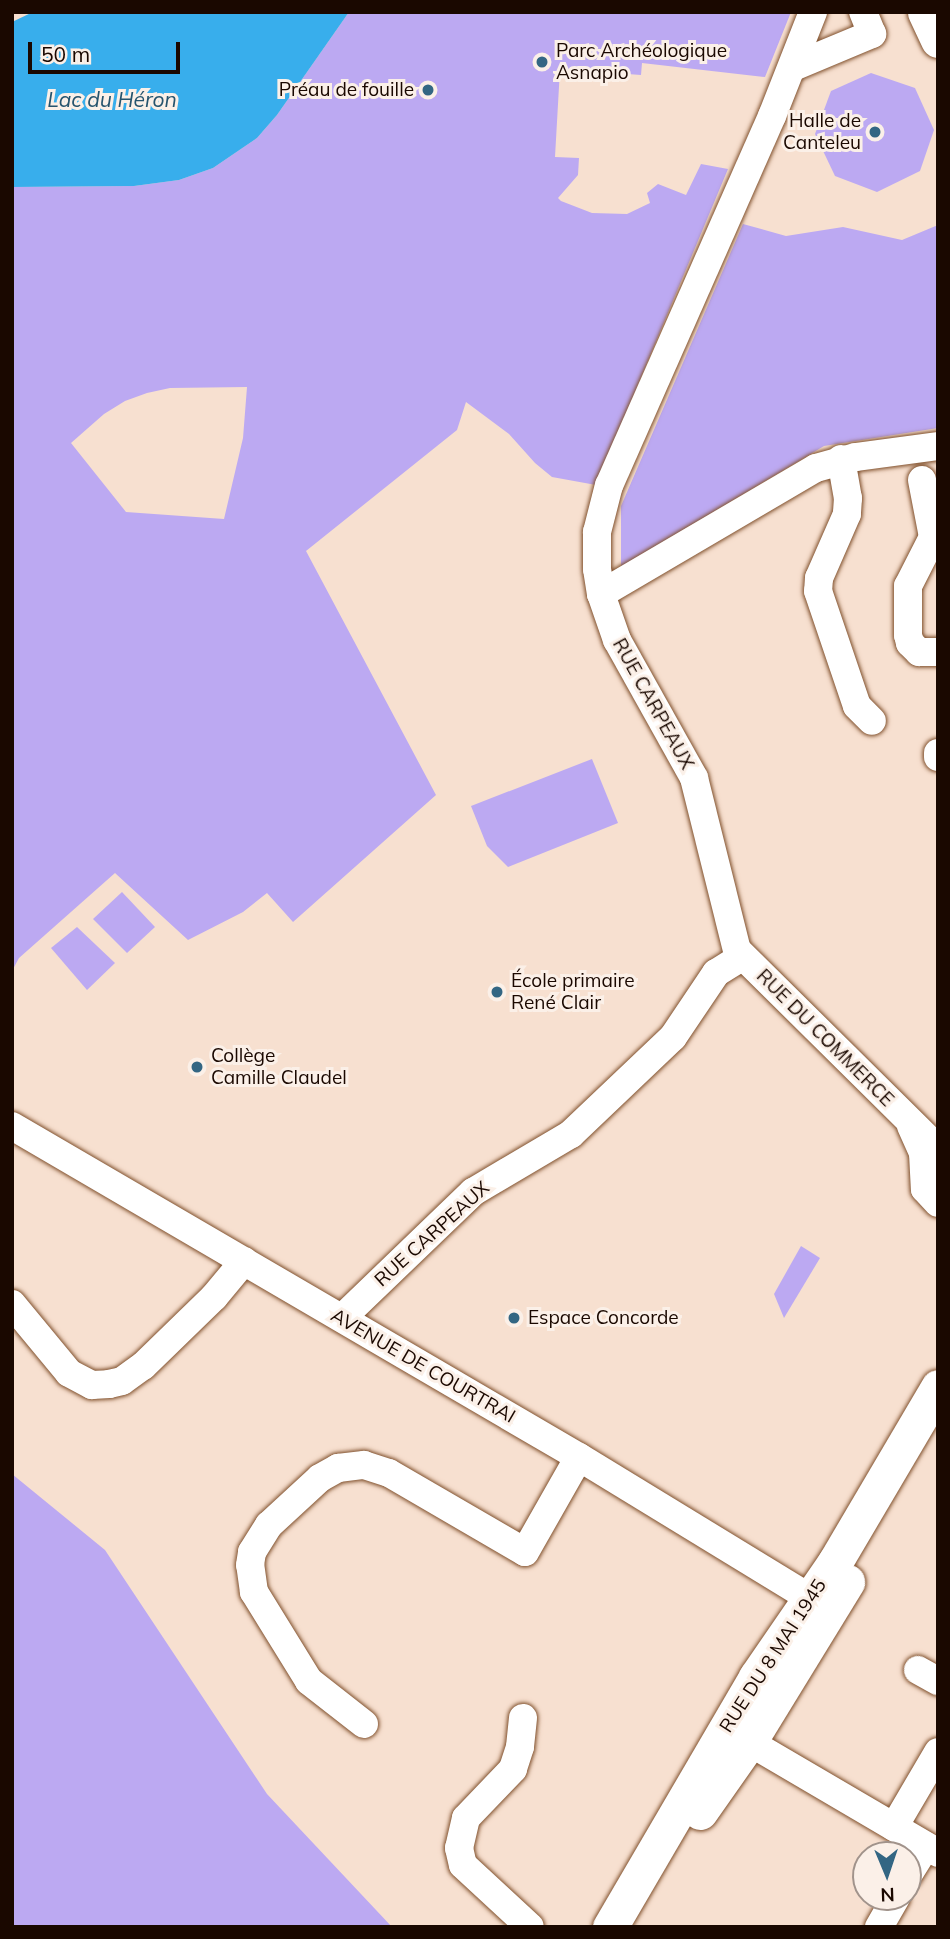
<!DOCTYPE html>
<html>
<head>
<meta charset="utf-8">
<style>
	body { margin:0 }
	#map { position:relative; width:950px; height:1939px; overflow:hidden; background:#f7e0d0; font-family:Mulish,sans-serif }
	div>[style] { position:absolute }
	.green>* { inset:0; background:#bca9f2 }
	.water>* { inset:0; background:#38aeec }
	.roads { filter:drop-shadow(0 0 2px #80502c) drop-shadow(0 0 2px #80502c) }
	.minor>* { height:28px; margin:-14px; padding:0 14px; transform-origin:14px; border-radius:14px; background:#fff }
	.major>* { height:35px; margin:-17.5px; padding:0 17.5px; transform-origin:17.5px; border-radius:17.5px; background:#fff }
	.dots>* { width:19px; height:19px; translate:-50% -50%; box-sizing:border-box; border:4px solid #fbf0e8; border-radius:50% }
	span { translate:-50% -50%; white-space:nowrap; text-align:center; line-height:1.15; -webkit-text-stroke:6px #fbf0e8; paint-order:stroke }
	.poi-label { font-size:19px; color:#1a0800 }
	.left { translate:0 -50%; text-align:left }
	.right { translate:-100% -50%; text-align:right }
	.street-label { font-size:19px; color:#1a0800 }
	.water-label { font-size:21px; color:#26546e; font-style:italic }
	.frame { position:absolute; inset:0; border:14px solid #1a0800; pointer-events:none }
	.north { position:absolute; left:852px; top:1841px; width:70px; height:70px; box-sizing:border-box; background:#fbf0e8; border:2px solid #a1938b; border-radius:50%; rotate:178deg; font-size:19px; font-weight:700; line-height:28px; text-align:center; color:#1a0800 }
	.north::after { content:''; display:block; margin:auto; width:24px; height:32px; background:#336683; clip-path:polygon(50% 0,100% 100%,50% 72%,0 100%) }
	.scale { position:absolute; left:28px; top:42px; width:152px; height:32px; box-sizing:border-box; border:4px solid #1a0800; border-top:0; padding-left:9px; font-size:21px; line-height:24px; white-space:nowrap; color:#1a0800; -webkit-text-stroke:5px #fbf0e8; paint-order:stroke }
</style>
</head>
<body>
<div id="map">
	<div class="green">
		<div style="clip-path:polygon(evenodd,349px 12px,791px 12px,765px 77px,642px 63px,641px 75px,560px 69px,555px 157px,579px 158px,578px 175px,558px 198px,561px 201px,592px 213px,627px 214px,650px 203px,647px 193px,658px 184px,686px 195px,701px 164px,728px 169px,596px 485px,552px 477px,535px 463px,509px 434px,466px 402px,457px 430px,306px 551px,436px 795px,293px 922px,267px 893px,243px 912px,188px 940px,115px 873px,19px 958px,12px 971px,12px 187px,134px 186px,179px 180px,213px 168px,257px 138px,277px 115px,349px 12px,247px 387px,243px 438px,224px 519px,126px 512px,71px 443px,104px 414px,125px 401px,147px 393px,170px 388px,247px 387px)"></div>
		<div style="clip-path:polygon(871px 73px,915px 88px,934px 130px,920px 171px,877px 192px,835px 176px,815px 134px,831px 91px)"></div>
		<div style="clip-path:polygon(743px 224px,786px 236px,843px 227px,902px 240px,938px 225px,938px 428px,824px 446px,621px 567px,621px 506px)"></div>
		<div style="clip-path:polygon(592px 759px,618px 823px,508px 867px,487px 846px,471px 806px)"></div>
		<div style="clip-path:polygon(122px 892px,155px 927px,127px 953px,93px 919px)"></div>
		<div style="clip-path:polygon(77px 927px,115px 963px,87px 990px,51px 948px)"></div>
		<div style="clip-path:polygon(801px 1246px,820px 1258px,784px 1318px,774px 1294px)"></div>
		<div style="clip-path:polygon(12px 1474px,105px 1550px,267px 1794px,392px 1927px,12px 1927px)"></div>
	</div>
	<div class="water">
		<div style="clip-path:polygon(33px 12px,349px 12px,277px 115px,257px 138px,213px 168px,179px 180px,134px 186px,12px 187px,12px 22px)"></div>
	</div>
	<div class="roads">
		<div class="minor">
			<div style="left:813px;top:12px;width:112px;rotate:111.5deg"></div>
			<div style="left:772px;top:116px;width:403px;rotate:113.8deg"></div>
			<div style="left:609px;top:485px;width:49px;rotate:104.3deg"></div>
			<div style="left:597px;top:532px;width:37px;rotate:90deg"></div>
			<div style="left:597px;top:569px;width:25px;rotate:81deg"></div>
			<div style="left:601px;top:594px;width:49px;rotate:70.8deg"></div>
			<div style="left:617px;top:640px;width:158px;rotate:60.8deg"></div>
			<div style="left:694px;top:778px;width:177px;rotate:76deg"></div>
			<div style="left:737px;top:950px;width:283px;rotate:44.7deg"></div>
			<div style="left:793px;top:67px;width:86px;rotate:-22.7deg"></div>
			<div style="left:872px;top:34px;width:24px;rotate:-112deg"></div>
			<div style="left:841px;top:459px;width:40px;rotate:80deg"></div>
			<div style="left:848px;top:498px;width:16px;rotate:94deg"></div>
			<div style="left:847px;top:514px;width:70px;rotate:113.6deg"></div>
			<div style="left:819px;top:578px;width:13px;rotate:94deg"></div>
			<div style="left:818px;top:591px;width:121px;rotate:71.3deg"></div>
			<div style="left:857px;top:706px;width:21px;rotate:45deg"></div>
			<div style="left:922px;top:480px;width:58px;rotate:79.1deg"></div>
			<div style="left:933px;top:537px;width:55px;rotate:117deg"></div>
			<div style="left:908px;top:586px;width:49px;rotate:90deg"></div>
			<div style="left:908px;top:635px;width:8px;rotate:76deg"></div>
			<div style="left:910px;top:643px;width:13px;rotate:45deg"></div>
			<div style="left:919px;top:652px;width:19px"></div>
			<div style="left:601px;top:594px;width:249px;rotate:-30.4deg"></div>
			<div style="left:816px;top:468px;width:41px;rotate:-15.4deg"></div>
			<div style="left:856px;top:457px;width:83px;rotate:-7.6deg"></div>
			<div style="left:938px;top:753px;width:4px;rotate:90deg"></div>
			<div style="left:12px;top:1126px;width:657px;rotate:30.28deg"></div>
			<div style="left:579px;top:1457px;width:292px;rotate:31.4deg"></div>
			<div style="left:911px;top:1126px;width:30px;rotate:66deg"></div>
			<div style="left:923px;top:1153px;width:36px;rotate:87deg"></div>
			<div style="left:925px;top:1189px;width:19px;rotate:47deg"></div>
			<div style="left:12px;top:1304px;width:89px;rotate:50.4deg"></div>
			<div style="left:69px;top:1373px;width:26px;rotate:28deg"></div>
			<div style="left:92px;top:1385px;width:17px;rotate:-3deg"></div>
			<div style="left:109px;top:1384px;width:13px;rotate:-13deg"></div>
			<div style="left:122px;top:1381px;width:26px;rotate:-36deg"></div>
			<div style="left:143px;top:1366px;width:99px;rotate:-44.2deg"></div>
			<div style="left:214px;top:1297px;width:47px;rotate:-50.2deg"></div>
			<div style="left:342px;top:1318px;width:182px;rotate:-43.9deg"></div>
			<div style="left:473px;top:1192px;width:114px;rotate:-30.6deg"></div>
			<div style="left:571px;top:1134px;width:141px;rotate:-43.6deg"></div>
			<div style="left:673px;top:1037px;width:77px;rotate:-56.1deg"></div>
			<div style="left:716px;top:973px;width:31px;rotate:-32deg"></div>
			<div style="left:918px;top:1670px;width:23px;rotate:29deg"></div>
			<div style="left:523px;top:1718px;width:29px;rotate:96deg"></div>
			<div style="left:520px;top:1747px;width:23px;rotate:108deg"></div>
			<div style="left:513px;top:1769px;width:68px;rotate:133.8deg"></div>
			<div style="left:466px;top:1818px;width:31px;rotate:103deg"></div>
			<div style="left:459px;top:1848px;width:17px;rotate:77deg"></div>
			<div style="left:463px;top:1865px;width:91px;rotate:42.8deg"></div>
			<div style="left:364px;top:1724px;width:70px;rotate:-142deg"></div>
			<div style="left:309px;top:1681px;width:105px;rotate:-121.7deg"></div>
			<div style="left:254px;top:1592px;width:27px;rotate:-98deg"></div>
			<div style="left:250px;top:1565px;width:13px;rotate:-81deg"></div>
			<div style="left:252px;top:1552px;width:32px;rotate:-58deg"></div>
			<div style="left:269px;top:1525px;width:69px;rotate:-42.7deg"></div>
			<div style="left:320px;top:1478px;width:21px;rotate:-29deg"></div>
			<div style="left:338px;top:1468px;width:26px;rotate:-7deg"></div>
			<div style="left:364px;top:1465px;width:26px;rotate:18deg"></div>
			<div style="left:389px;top:1473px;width:157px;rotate:30.2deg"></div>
			<div style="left:525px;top:1552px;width:109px;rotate:-60.4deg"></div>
			<div style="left:732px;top:1732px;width:239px;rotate:30.4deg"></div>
			<div style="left:894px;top:1827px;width:87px;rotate:-59.6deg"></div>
			<div style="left:908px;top:1875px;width:34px;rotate:-58deg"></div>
			<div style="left:879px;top:1927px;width:34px;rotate:-60deg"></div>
		</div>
		<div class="major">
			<div style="left:925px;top:12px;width:31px;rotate:65deg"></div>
			<div style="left:700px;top:1812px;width:85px;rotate:-55deg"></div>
			<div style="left:749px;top:1742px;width:188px;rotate:-58.5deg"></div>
			<div style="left:610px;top:1927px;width:290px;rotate:-59.7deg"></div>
			<div style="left:756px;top:1677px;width:140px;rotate:-55.5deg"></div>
			<div style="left:835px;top:1562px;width:203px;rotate:-59.5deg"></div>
		</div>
	</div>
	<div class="dots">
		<div style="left:542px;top:62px;background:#336683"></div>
		<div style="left:428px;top:90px;background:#336683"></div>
		<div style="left:875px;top:132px;background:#336683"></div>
		<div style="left:497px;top:992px;background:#336683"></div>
		<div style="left:197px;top:1067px;background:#336683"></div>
		<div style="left:514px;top:1318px;background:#336683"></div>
	</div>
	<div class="poi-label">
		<span class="left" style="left:556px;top:62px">Parc Archéologique<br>Asnapio</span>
		<span class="right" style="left:414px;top:90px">Préau de fouille</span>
		<span class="right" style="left:861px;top:132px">Halle de<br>Canteleu</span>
		<span class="left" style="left:511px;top:992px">École primaire<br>René Clair</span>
		<span class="left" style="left:211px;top:1067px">Collège<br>Camille Claudel</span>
		<span class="left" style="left:528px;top:1318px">Espace Concorde</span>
	</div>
	<div class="street-label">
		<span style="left:653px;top:704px;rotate:61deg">RUE CARPEAUX</span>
		<span style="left:825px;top:1038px;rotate:45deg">RUE DU COMMERCE</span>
		<span style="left:432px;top:1234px;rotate:-42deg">RUE CARPEAUX</span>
		<span style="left:423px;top:1366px;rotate:30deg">AVENUE DE COURTRAI</span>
		<span style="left:773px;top:1656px;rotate:-57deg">RUE DU 8 MAI 1945</span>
	</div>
	<div class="water-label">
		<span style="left:112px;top:99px">Lac du Héron</span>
	</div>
	<div class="frame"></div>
	<div class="north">N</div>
	<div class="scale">50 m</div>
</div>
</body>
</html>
